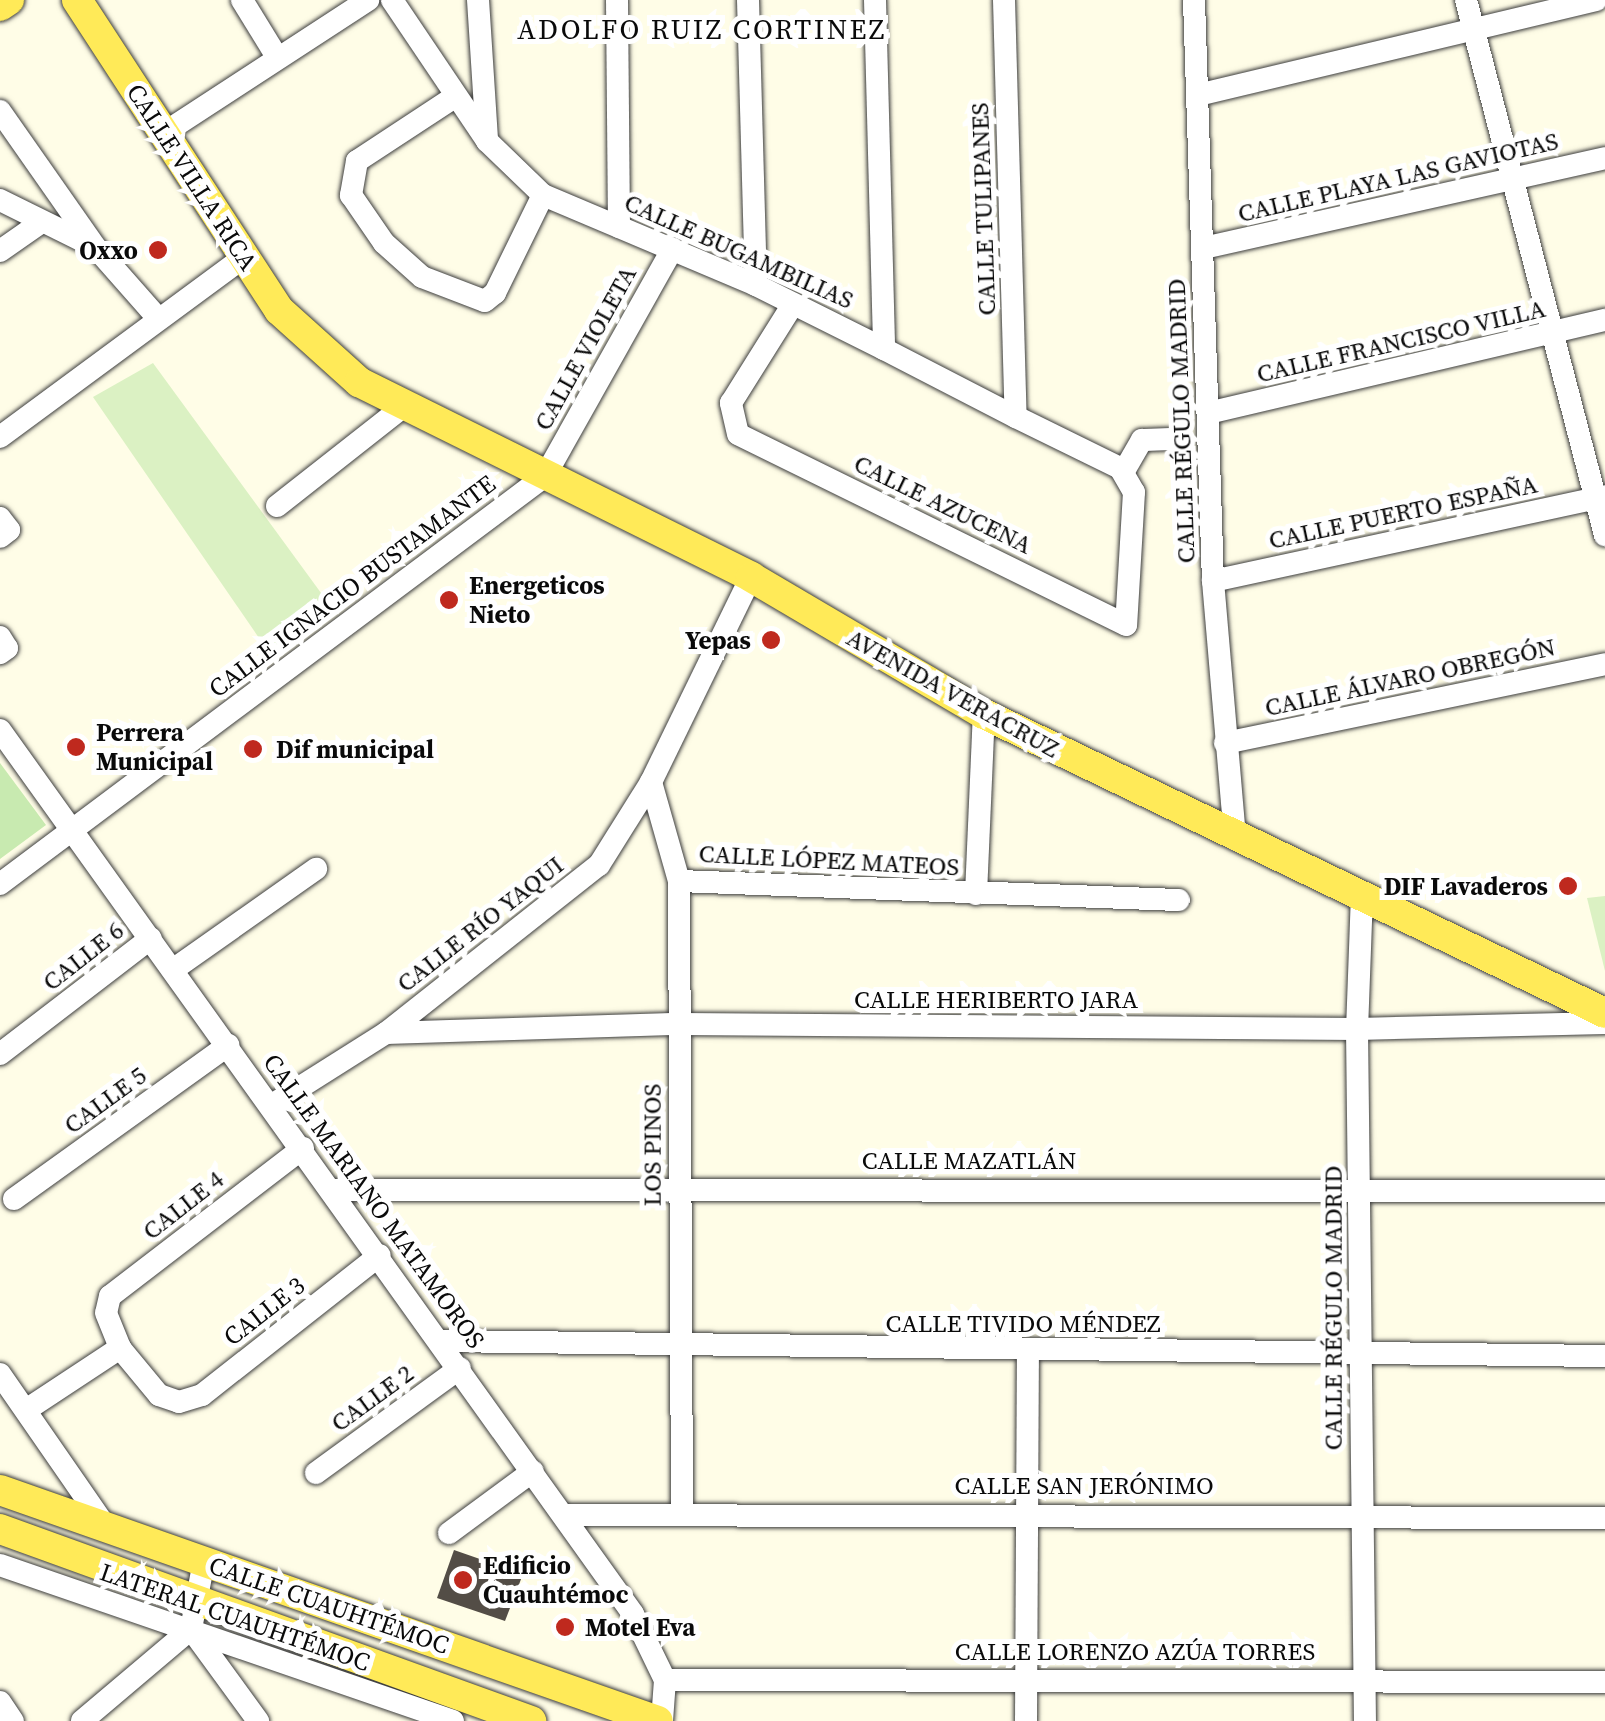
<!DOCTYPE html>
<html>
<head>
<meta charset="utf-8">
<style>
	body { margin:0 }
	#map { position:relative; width:1605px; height:1721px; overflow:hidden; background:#fffde7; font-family:"Source Serif 4",serif }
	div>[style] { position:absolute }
	.green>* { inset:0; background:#c8eab0 }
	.pitch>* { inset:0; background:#dbf1c3 }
	.building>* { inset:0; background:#534d46 }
	.roads { filter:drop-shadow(0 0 2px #3d3d3d) drop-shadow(0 0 2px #3d3d3d) }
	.minor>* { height:22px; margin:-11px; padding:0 11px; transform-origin:11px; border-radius:11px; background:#fff }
	.major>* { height:30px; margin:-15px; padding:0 15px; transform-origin:15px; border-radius:15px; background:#ffea58 }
	.dots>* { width:28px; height:28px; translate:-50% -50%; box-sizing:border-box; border:5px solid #fff; border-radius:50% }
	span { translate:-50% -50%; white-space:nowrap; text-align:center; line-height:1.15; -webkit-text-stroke:10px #fff; paint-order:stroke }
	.street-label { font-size:25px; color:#0a0a0a }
	.poi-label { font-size:25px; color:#0a0a0a; font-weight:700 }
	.right { translate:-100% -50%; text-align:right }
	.left { translate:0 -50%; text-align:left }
	.neighbourhood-label { font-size:28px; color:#0a0a0a; letter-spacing:2.5px }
</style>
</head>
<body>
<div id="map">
	<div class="green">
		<div style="clip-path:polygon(0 763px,46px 825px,0 859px)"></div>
	</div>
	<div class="pitch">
		<div style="clip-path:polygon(153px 363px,332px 608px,268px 651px,93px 397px)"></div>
		<div style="clip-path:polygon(1605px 896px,1605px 971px,1587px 898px)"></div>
	</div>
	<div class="building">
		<div style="clip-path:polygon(454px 1550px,523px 1574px,505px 1621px,437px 1598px)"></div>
	</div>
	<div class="roads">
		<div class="minor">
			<div style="left:242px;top:0;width:67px;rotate:58.4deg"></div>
			<div style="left:392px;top:0;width:170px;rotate:56deg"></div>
			<div style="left:487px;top:141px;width:78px;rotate:44deg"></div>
			<div style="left:543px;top:195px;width:231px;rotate:22.9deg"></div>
			<div style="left:756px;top:285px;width:143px;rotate:26.6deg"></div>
			<div style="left:884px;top:349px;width:148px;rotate:27.3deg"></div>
			<div style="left:1016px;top:417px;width:116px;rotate:26.1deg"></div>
			<div style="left:1120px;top:468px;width:28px;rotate:60deg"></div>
			<div style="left:1134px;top:492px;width:133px;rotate:93.4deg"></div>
			<div style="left:1126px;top:625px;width:432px;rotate:-153.8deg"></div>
			<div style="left:738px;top:434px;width:32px;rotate:-103deg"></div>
			<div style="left:731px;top:403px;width:117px;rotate:-57.9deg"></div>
			<div style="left:478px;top:0;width:141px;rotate:86.3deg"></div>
			<div style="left:617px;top:0;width:227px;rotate:89.5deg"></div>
			<div style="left:748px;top:0;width:285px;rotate:88.4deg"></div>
			<div style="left:875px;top:0;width:349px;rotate:88.5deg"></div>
			<div style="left:1004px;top:0;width:417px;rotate:88.4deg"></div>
			<div style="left:1194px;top:0;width:581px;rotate:88.13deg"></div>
			<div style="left:1213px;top:581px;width:259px;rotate:85.1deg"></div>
			<div style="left:1466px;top:0;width:553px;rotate:75.44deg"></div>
			<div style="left:1198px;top:95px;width:409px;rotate:-13.4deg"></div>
			<div style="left:453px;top:98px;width:115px;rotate:146.7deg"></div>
			<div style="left:357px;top:161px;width:35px;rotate:100deg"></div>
			<div style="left:351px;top:195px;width:58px;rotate:55.5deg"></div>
			<div style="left:384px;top:243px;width:51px;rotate:41.8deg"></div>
			<div style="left:422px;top:277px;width:67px;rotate:20.9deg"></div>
			<div style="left:485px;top:301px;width:13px;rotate:-39deg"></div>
			<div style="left:495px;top:293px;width:109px;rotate:-63.9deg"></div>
			<div style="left:0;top:111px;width:167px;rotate:55deg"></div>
			<div style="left:96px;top:248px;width:91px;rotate:48.6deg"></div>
			<div style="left:164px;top:133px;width:244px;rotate:-33.1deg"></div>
			<div style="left:0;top:200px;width:104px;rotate:26.3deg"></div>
			<div style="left:1203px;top:248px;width:412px;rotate:-12.6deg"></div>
			<div style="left:0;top:251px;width:49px;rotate:-35deg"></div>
			<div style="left:1208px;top:413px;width:408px;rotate:-13.2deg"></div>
			<div style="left:0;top:437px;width:303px;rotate:-36.4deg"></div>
			<div style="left:1124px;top:471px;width:36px;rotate:-60deg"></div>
			<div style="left:1142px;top:440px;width:37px;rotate:-2deg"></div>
			<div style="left:277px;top:506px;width:162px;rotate:-38.2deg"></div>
			<div style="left:0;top:518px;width:15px;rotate:53deg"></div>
			<div style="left:9px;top:530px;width:11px;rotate:142deg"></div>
			<div style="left:1213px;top:581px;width:401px;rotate:-12.2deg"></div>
			<div style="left:0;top:637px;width:13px;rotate:58deg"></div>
			<div style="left:7px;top:648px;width:9px;rotate:144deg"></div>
			<div style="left:0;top:730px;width:1087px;rotate:54.39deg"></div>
			<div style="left:633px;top:1614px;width:73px;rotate:64.1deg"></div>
			<div style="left:665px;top:1680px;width:41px;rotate:94.2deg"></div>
			<div style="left:1225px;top:743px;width:388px;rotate:-11.7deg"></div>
			<div style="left:651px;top:782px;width:103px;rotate:74.2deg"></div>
			<div style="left:679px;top:881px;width:631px;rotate:89.73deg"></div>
			<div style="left:679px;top:881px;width:500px;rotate:2.18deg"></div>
			<div style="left:0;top:884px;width:681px;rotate:-36.82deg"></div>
			<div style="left:545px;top:476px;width:261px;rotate:-60.7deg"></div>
			<div style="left:976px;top:894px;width:180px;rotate:-87.5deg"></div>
			<div style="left:1362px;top:894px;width:135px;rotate:92.1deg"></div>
			<div style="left:1357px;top:1029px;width:692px;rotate:89.34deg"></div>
			<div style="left:174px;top:969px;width:174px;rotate:-35.2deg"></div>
			<div style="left:386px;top:1033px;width:294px;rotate:-1.8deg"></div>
			<div style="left:680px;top:1024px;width:677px;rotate:0.42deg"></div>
			<div style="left:1357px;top:1029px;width:248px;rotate:-1.4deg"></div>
			<div style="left:0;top:1054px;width:190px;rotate:-37.5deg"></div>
			<div style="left:272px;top:1105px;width:135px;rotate:-32.3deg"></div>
			<div style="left:386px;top:1033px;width:271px;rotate:-38.3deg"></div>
			<div style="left:599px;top:865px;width:98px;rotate:-57.9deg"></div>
			<div style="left:651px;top:782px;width:228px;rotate:-64deg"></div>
			<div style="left:303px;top:1148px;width:243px;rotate:142.5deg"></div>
			<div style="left:110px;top:1296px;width:17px;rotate:103deg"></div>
			<div style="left:106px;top:1313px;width:38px;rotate:68deg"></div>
			<div style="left:120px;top:1348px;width:61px;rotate:50.3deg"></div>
			<div style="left:159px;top:1395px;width:21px;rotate:19deg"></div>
			<div style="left:179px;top:1402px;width:24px;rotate:-17deg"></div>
			<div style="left:202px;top:1395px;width:226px;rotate:-38.2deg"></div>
			<div style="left:334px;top:1190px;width:1271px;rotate:0.05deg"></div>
			<div style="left:14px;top:1199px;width:264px;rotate:-35.7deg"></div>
			<div style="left:441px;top:1341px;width:1164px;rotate:0.74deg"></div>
			<div style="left:0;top:1374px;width:186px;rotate:55.3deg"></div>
			<div style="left:26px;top:1410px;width:113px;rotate:-33.4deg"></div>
			<div style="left:316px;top:1473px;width:178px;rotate:-36.1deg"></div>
			<div style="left:564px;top:1515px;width:1041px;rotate:0.17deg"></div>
			<div style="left:449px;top:1533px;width:104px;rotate:-36.4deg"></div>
			<div style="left:0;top:1565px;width:479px;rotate:19deg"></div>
			<div style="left:191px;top:1629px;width:114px;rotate:53.9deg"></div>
			<div style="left:665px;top:1680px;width:940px;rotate:0.12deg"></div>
			<div style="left:0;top:1702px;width:23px;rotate:56deg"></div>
			<div style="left:82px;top:1721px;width:143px;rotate:-40.2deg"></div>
			<div style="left:191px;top:1629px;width:69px;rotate:-79.2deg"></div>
			<div style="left:1026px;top:1721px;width:371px;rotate:-89.7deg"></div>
		</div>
		<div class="major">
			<div style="left:77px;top:0;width:370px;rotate:56.9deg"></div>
			<div style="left:279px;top:310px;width:108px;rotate:42deg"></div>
			<div style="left:359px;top:382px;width:438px;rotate:26.4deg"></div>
			<div style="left:751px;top:577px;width:270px;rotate:30.5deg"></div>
			<div style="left:984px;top:714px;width:689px;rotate:25.71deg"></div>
			<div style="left:0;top:6px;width:11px;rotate:-34deg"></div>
			<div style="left:0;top:1490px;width:697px;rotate:19.34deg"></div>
			<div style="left:0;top:1529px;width:565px;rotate:19.88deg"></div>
		</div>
	</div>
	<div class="dots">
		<div style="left:158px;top:250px;background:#bf291e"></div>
		<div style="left:449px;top:600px;background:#bf291e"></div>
		<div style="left:771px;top:640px;background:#bf291e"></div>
		<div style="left:76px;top:747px;background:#bf291e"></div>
		<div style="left:253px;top:749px;background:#bf291e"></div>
		<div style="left:1568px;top:886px;background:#bf291e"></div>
		<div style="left:463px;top:1580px;background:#bf291e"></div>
		<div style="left:565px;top:1627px;background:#bf291e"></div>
	</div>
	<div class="street-label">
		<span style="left:192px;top:177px;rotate:57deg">CALLE VILLA RICA</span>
		<span style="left:1398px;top:177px;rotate:-13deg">CALLE PLAYA LAS GAVIOTAS</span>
		<span style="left:983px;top:209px;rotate:-92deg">CALLE TULIPANES</span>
		<span style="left:739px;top:251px;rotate:24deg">CALLE BUGAMBILIAS</span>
		<span style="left:1401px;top:341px;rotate:-13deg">CALLE FRANCISCO VILLA</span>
		<span style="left:585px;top:348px;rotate:-61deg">CALLE VIOLETA</span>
		<span style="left:1181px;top:421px;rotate:-92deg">CALLE RÉGULO MADRID</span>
		<span style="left:943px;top:504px;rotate:26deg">CALLE AZUCENA</span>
		<span style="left:1403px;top:512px;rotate:-12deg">CALLE PUERTO ESPAÑA</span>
		<span style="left:352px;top:586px;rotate:-37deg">CALLE IGNACIO BUSTAMANTE</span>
		<span style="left:1410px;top:677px;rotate:-12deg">CALLE ÁLVARO OBREGÓN</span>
		<span style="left:953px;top:693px;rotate:29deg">AVENIDA VERACRUZ</span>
		<span style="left:829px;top:860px;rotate:3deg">CALLE LÓPEZ MATEOS</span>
		<span style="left:480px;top:924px;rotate:-38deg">CALLE RÍO YAQUI</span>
		<span style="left:83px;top:956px;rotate:-38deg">CALLE 6</span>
		<span style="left:996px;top:999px">CALLE HERIBERTO JARA</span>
		<span style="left:105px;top:1100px;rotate:-36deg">CALLE 5</span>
		<span style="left:652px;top:1145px;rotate:-90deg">LOS PINOS</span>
		<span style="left:969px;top:1160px">CALLE MAZATLÁN</span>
		<span style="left:374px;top:1201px;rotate:54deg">CALLE MARIANO MATAMOROS</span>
		<span style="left:183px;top:1205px;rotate:-38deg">CALLE 4</span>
		<span style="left:1333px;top:1308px;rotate:-90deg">CALLE RÉGULO MADRID</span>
		<span style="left:264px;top:1311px;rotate:-38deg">CALLE 3</span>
		<span style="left:1023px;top:1323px">CALLE TIVIDO MÉNDEZ</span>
		<span style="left:372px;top:1398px;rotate:-36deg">CALLE 2</span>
		<span style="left:1084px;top:1485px">CALLE SAN JERÓNIMO</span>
		<span style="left:329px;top:1605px;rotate:19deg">CALLE CUAUHTÉMOC</span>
		<span style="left:235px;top:1617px;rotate:19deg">LATERAL CUAUHTÉMOC</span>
		<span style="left:1135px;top:1651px">CALLE LORENZO AZÚA TORRES</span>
	</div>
	<div class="poi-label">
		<span class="right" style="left:138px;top:250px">Oxxo</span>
		<span class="left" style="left:469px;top:600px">Energeticos<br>Nieto</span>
		<span class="right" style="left:751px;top:640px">Yepas</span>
		<span class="left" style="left:96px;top:747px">Perrera<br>Municipal</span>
		<span class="left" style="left:276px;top:749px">Dif municipal</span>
		<span class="right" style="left:1548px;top:886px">DIF Lavaderos</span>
		<span class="left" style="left:483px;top:1580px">Edificio<br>Cuauhtémoc</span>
		<span class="left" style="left:585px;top:1627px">Motel Eva</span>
	</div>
	<div class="neighbourhood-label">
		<span style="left:702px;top:29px">ADOLFO RUIZ CORTINEZ</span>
	</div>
</div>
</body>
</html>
